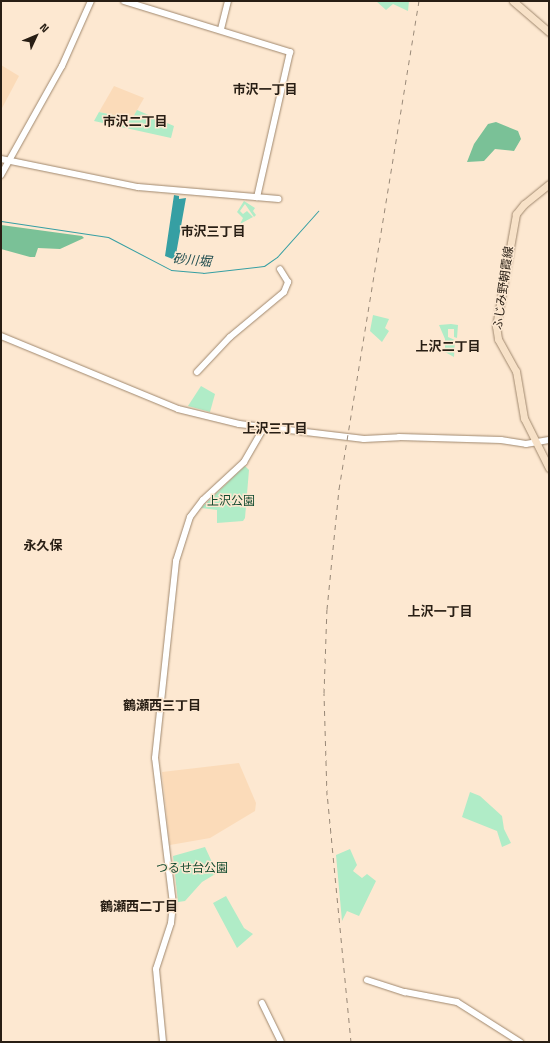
<!DOCTYPE html>
<html>
<head>
<meta charset="utf-8">
<style>
	body { margin:0 }
	#map { position:relative; width:550px; height:1043px; overflow:hidden; background:#fde8d1; font-family:"Titillium Web","Noto Sans JP",sans-serif }
	div>[style] { position:absolute }
	.built>* { inset:0; background:#fbdbb9 }
	.green>* { inset:0; background:#b0ecc7 }
	.forest>* { inset:0; background:#7ac197 }
	.water>* { inset:0; background:#369fa3 }
	.stream>* { height:1px; margin:-0.5px; padding:0 0.5px; transform-origin:0.5px; border-radius:0.5px; background:#369fa3 }
	.roads { filter:drop-shadow(0 0 1px #a0886e) drop-shadow(0 0 1px #a0886e) }
	.tertiary>* { height:6px; margin:-3px; padding:0 3px; transform-origin:3px; border-radius:3px; background:#fff }
	.secondary>* { height:7px; margin:-3.5px; padding:0 3.5px; transform-origin:3.5px; border-radius:3.5px; background:#f7e1c7 }
	.rail>* { height:1px; margin-top:-0.5px; transform-origin:0; background:repeating-linear-gradient(90deg,#978776 0 5px,transparent 0 10px) }
	span { translate:-50% -50%; white-space:nowrap; text-align:center; line-height:1.15; -webkit-text-stroke:3px #fde8d1; paint-order:stroke }
	.street-label { font-size:12px; color:#281e14 }
	.park-label { font-size:12px; color:#11492e }
	.neighbourhood-label { font-size:13px; color:#281e14; font-weight:700 }
	.water-label { font-size:13px; color:#224f51; font-style:italic }
	.frame { position:absolute; inset:0; border:2px solid #281e14; pointer-events:none }
	.north { position:absolute; left:16px; top:16px; width:40px; height:40px; -webkit-text-stroke:3px #fde8d1; paint-order:stroke; rotate:46deg; font-size:11px; font-weight:700; line-height:16px; text-align:center; color:#281e14 }
	.north::after { content:''; display:block; margin:auto; width:14px; height:18px; background:#281e14; clip-path:polygon(50% 0,100% 100%,50% 72%,0 100%) }
</style>
</head>
<body>
<div id="map">
	<div class="built">
		<div style="clip-path:polygon(1px 65px,19px 76px,1px 110px)"></div>
		<div style="clip-path:polygon(114px 86px,144px 98px,132px 119px,99px 112px)"></div>
		<div style="clip-path:polygon(239px 763px,256px 803px,255px 811px,210px 838px,170px 845px,162px 772px)"></div>
	</div>
	<div class="green">
		<div style="clip-path:polygon(376px 1px,409px 1px,408px 11px,393px 4px,386px 10px)"></div>
		<div style="clip-path:polygon(137px 110px,174px 126px,171px 138px,94px 121px,99px 112px,132px 119px)"></div>
		<div style="clip-path:polygon(244px 201px,255px 208px,253px 211px,256px 215px,254px 217px,245px 204px,240px 211px,243px 214px,247px 211px,253px 217px,240px 224px,243px 218px,237px 212px)"></div>
		<div style="clip-path:polygon(373px 315px,389px 319px,385px 328px,389px 331px,382px 342px,370px 331px)"></div>
		<div style="clip-path:polygon(451px 324px,458px 325px,457px 338px,454px 337px,454px 329px,448px 329px,448px 337px,455px 340px,454px 357px,445px 352px,445px 339px,439px 325px)"></div>
		<div style="clip-path:polygon(201px 386px,215px 394px,210px 412px,188px 406px)"></div>
		<div style="clip-path:polygon(245px 466px,249px 470px,245px 518px,243px 521px,217px 523px,217px 510px,201px 508px)"></div>
		<div style="clip-path:polygon(470px 792px,480px 796px,502px 816px,504px 829px,511px 843px,502px 847px,497px 831px,462px 817px)"></div>
		<div style="clip-path:polygon(205px 847px,217px 873px,202px 882px,185px 901px,178px 902px,173px 856px)"></div>
		<div style="clip-path:polygon(350px 849px,357px 865px,353px 871px,362px 878px,367px 874px,376px 881px,359px 916px,347px 911px,342px 921px,336px 855px)"></div>
		<div style="clip-path:polygon(226px 896px,244px 928px,253px 934px,237px 948px,213px 903px)"></div>
	</div>
	<div class="forest">
		<div style="clip-path:polygon(496px 122px,518px 131px,521px 139px,514px 151px,495px 149px,484px 161px,467px 162px,474px 144px,488px 124px)"></div>
		<div style="clip-path:polygon(1px 225px,82px 236px,84px 238px,60px 249px,38px 248px,35px 257px,30px 257px,1px 249px)"></div>
	</div>
	<div class="water">
		<div style="clip-path:polygon(174px 195px,179px 196px,179px 199px,186px 198px,175px 260px,165px 256px)"></div>
	</div>
	<div class="stream">
		<div style="left:1px;top:221px;width:108px;rotate:8.5deg"></div>
		<div style="left:108px;top:237px;width:71px;rotate:27.6deg"></div>
		<div style="left:171px;top:270px;width:32px;rotate:5deg"></div>
		<div style="left:203px;top:273px;width:61px;rotate:-6.5deg"></div>
		<div style="left:264px;top:266px;width:16px;rotate:-35deg"></div>
		<div style="left:277px;top:257px;width:62px;rotate:-48.3deg"></div>
	</div>
	<div class="roads">
		<div class="tertiary">
			<div style="left:124px;top:1px;width:174px;rotate:17.1deg"></div>
			<div style="left:290px;top:52px;width:149px;rotate:102.8deg"></div>
			<div style="left:221px;top:29px;width:29px;rotate:-76deg"></div>
			<div style="left:1px;top:159px;width:140px;rotate:11.6deg"></div>
			<div style="left:138px;top:187px;width:141px;rotate:4.9deg"></div>
			<div style="left:1px;top:175px;width:125px;rotate:-60.8deg"></div>
			<div style="left:62px;top:66px;width:71px;rotate:-66deg"></div>
			<div style="left:1px;top:336px;width:191px;rotate:22.4deg"></div>
			<div style="left:178px;top:409px;width:63px;rotate:13.8deg"></div>
			<div style="left:239px;top:424px;width:126px;rotate:6.8deg"></div>
			<div style="left:364px;top:439px;width:35px;rotate:-3deg"></div>
			<div style="left:399px;top:437px;width:102px;rotate:1.7deg"></div>
			<div style="left:501px;top:440px;width:25px;rotate:9deg"></div>
			<div style="left:526px;top:444px;width:23px;rotate:-10deg"></div>
			<div style="left:197px;top:372px;width:48px;rotate:-46.7deg"></div>
			<div style="left:230px;top:337px;width:70px;rotate:-39.8deg"></div>
			<div style="left:284px;top:292px;width:11px;rotate:-68deg"></div>
			<div style="left:288px;top:282px;width:15px;rotate:-122deg"></div>
			<div style="left:367px;top:980px;width:40px;rotate:18deg"></div>
			<div style="left:405px;top:992px;width:53px;rotate:10.9deg"></div>
			<div style="left:457px;top:1002px;width:75px;rotate:32.4deg"></div>
			<div style="left:262px;top:1003px;width:43px;rotate:64deg"></div>
			<div style="left:163px;top:1042px;width:73px;rotate:-95.5deg"></div>
			<div style="left:156px;top:969px;width:48px;rotate:-71.9deg"></div>
			<div style="left:171px;top:923px;width:19px;rotate:-84deg"></div>
			<div style="left:173px;top:904px;width:147px;rotate:-97deg"></div>
			<div style="left:155px;top:758px;width:198px;rotate:-83.9deg"></div>
			<div style="left:176px;top:561px;width:46px;rotate:-72.3deg"></div>
			<div style="left:190px;top:517px;width:21px;rotate:-53deg"></div>
			<div style="left:203px;top:500px;width:56px;rotate:-42.8deg"></div>
			<div style="left:244px;top:462px;width:39px;rotate:-60deg"></div>
		</div>
		<div class="secondary">
			<div style="left:513px;top:1px;width:48px;rotate:40.7deg"></div>
			<div style="left:549px;top:184px;width:32px;rotate:141deg"></div>
			<div style="left:524px;top:204px;width:13px;rotate:129deg"></div>
			<div style="left:516px;top:214px;width:114px;rotate:100.1deg"></div>
			<div style="left:496px;top:326px;width:13px;rotate:81deg"></div>
			<div style="left:498px;top:339px;width:37px;rotate:61deg"></div>
			<div style="left:516px;top:371px;width:48px;rotate:80.3deg"></div>
			<div style="left:524px;top:418px;width:56px;rotate:63.4deg"></div>
		</div>
	</div>
	<div class="rail">
		<div style="left:351px;top:1042px;width:248px;rotate:-95.5deg"></div>
		<div style="left:327px;top:795px;width:102px;rotate:-91.7deg"></div>
		<div style="left:324px;top:693px;width:84px;rotate:-88deg"></div>
		<div style="left:327px;top:609px;width:121px;rotate:-84.3deg"></div>
		<div style="left:339px;top:489px;width:495px;rotate:-80.7deg"></div>
	</div>
	<div class="street-label">
		<span style="left:503px;top:288px;rotate:-82deg">ふじみ野朝霞線</span>
	</div>
	<div class="park-label">
		<span style="left:231px;top:501px">上沢公園</span>
		<span style="left:192px;top:868px">つるせ台公園</span>
	</div>
	<div class="neighbourhood-label">
		<span style="left:265px;top:89px">市沢一丁目</span>
		<span style="left:135px;top:121px">市沢二丁目</span>
		<span style="left:213px;top:231px">市沢三丁目</span>
		<span style="left:448px;top:346px">上沢二丁目</span>
		<span style="left:275px;top:428px">上沢三丁目</span>
		<span style="left:43px;top:545px">永久保</span>
		<span style="left:440px;top:611px">上沢一丁目</span>
		<span style="left:162px;top:705px">鶴瀬西三丁目</span>
		<span style="left:139px;top:906px">鶴瀬西二丁目</span>
	</div>
	<div class="water-label">
		<span style="left:192px;top:260px;rotate:5deg">砂川堀</span>
	</div>
	<div class="frame"></div>
	<div class="north">N</div>
</div>
</body>
</html>
